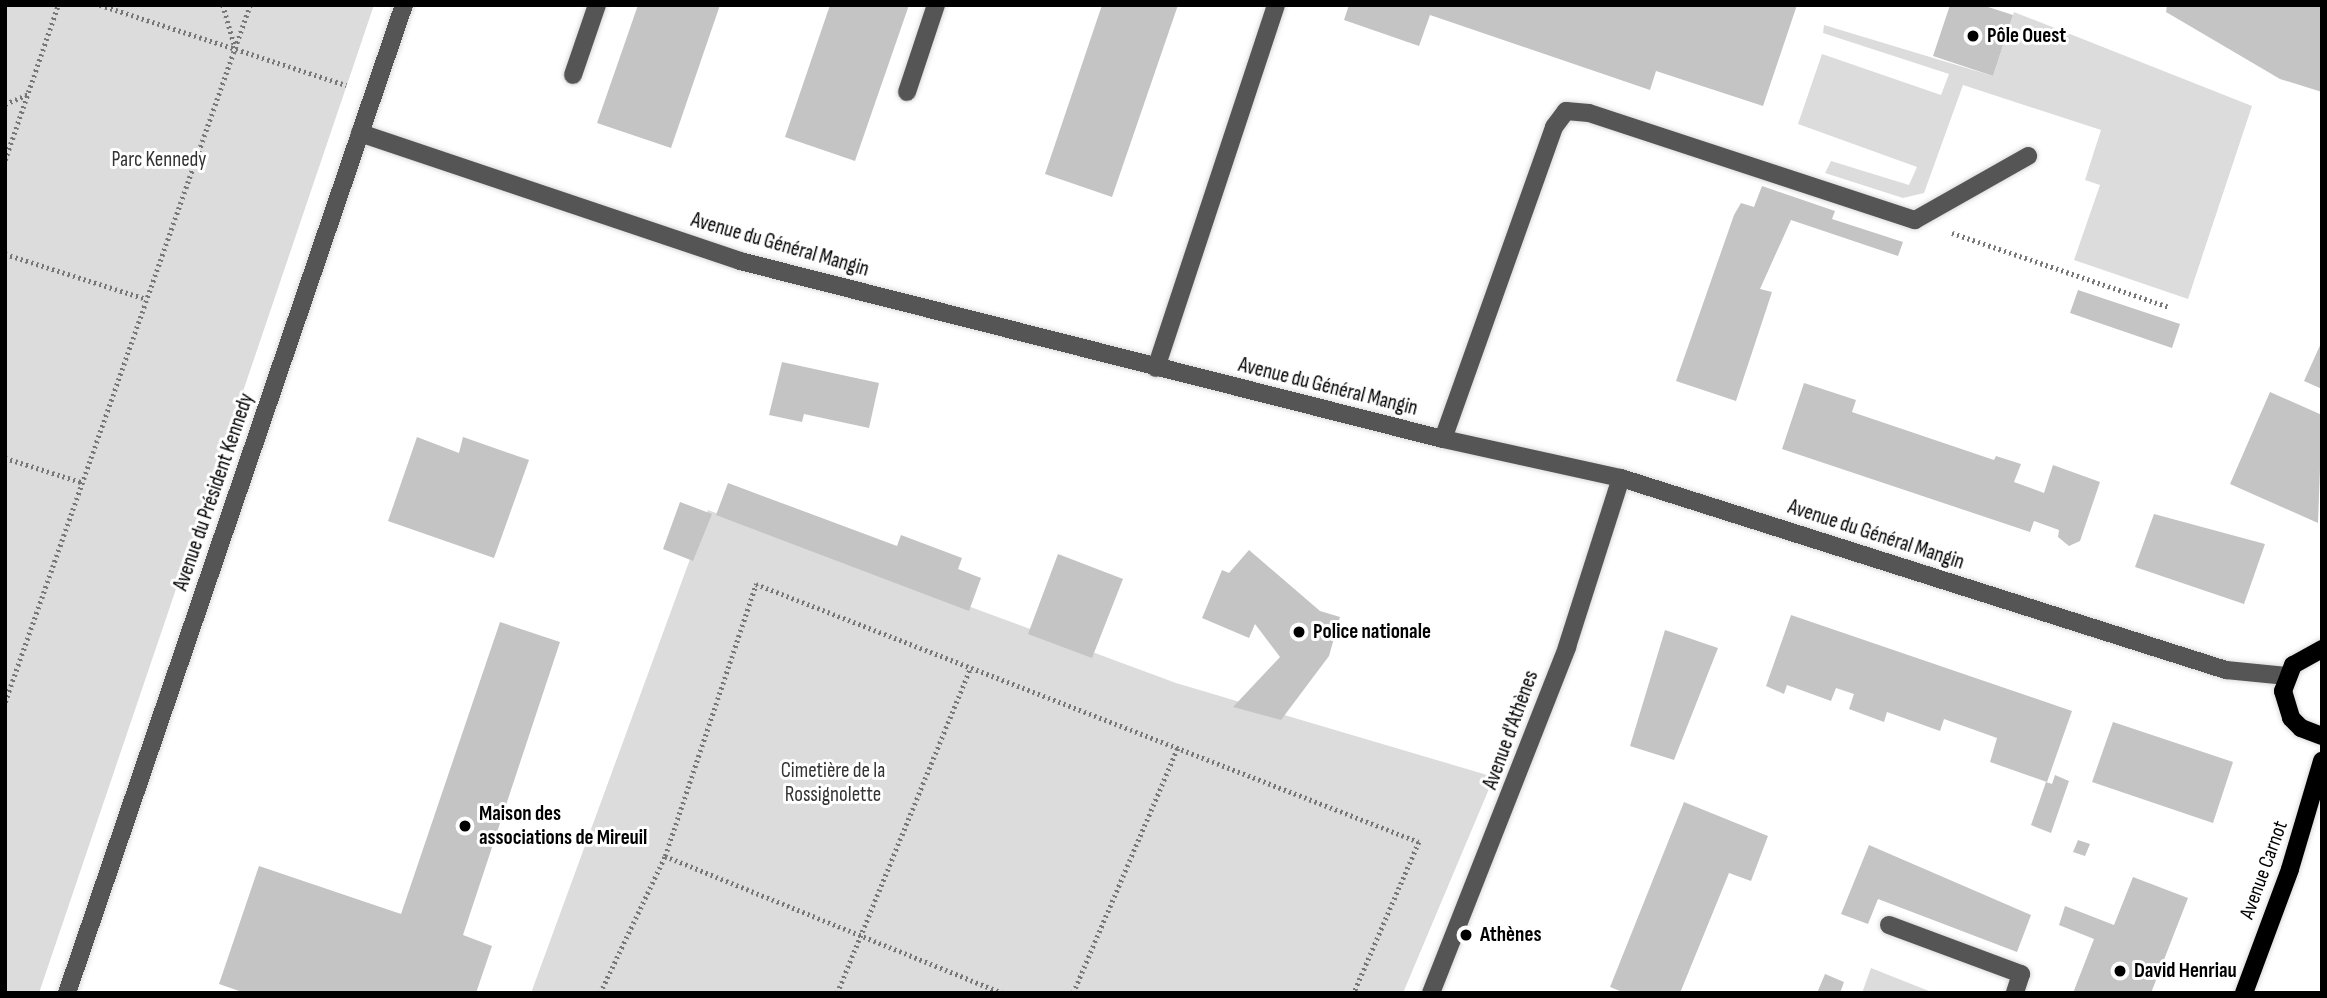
<!DOCTYPE html>
<html>
<head>
<meta charset="utf-8">
<style>
	body { margin:0 }
	#map { position:relative; width:2327px; height:998px; overflow:hidden; background:#fff; font-family:"Sofia Sans Condensed",sans-serif }
	div>[style] { position:absolute }
	.green>* { inset:0; background:#dcdcdc }
	.building>* { inset:0; background:#c4c4c4 }
	.path>* { height:4.5px; margin-top:-2.25px; transform-origin:0; background:repeating-linear-gradient(90deg,#777 0 2px,transparent 0 5.5px) }
	.roads { filter:drop-shadow(0 0 2px #dbdbdb) drop-shadow(0 0 2px #dbdbdb) }
	.minor>* { height:18px; margin:-9px; padding:0 9px; transform-origin:9px; border-radius:9px; background:#555 }
	.major>* { height:18px; margin:-9px; padding:0 9px; transform-origin:9px; border-radius:9px; background:#000 }
	.dots>* { width:19px; height:19px; translate:-50% -50%; box-sizing:border-box; border:4px solid #fff; border-radius:50% }
	span { translate:-50% -50%; white-space:nowrap; text-align:center; line-height:1.15; -webkit-text-stroke:6px #fff; paint-order:stroke }
	.poi-label { font-size:21px; color:#000; font-weight:700 }
	.left { translate:0 -50%; text-align:left }
	.park-label { font-size:21px; color:#333 }
	.street-label { font-size:21px; color:#000 }
	.frame { position:absolute; inset:0; border:7px solid #000; pointer-events:none }
</style>
</head>
<body>
<div id="map">
	<div class="green">
		<div style="clip-path:polygon(5px 5px,374px 5px,39px 993px,5px 993px)"></div>
		<div style="clip-path:polygon(2014px 12px,2252px 106px,2188px 299px,2074px 260px,2100px 185px,2085px 180px,2101px 130px,1963px 85px,1924px 193px,1903px 198px,1825px 173px,1831px 161px,1909px 185px,1917px 167px,1798px 124px,1822px 54px,1941px 95px,1949px 74px,1823px 33px,1824px 25px,1993px 76px)"></div>
		<div style="clip-path:polygon(708px 510px,1176px 683px,1494px 777px,1403px 993px,531px 993px)"></div>
		<div style="clip-path:polygon(1871px 968px,1934px 993px,1862px 993px)"></div>
	</div>
	<div class="building">
		<div style="clip-path:polygon(638px 5px,720px 5px,671px 148px,597px 123px)"></div>
		<div style="clip-path:polygon(830px 5px,909px 5px,855px 161px,785px 137px)"></div>
		<div style="clip-path:polygon(1102px 5px,1178px 5px,1112px 197px,1045px 174px)"></div>
		<div style="clip-path:polygon(1349px 5px,1797px 5px,1763px 106px,1656px 71px,1650px 90px,1430px 15px,1419px 46px,1344px 20px)"></div>
		<div style="clip-path:polygon(1950px 5px,1982px 5px,2013px 15px,1993px 76px,1933px 56px)"></div>
		<div style="clip-path:polygon(2167px 5px,2322px 5px,2322px 92px,2280px 79px,2166px 12px)"></div>
		<div style="clip-path:polygon(1762px 186px,1835px 211px,1832px 219px,1903px 242px,1898px 256px,1791px 220px,1760px 289px,1772px 292px,1736px 401px,1676px 381px,1734px 215px,1741px 203px,1754px 207px)"></div>
		<div style="clip-path:polygon(2078px 290px,2180px 324px,2172px 348px,2070px 313px)"></div>
		<div style="clip-path:polygon(2322px 341px,2322px 389px,2304px 381px)"></div>
		<div style="clip-path:polygon(782px 362px,879px 383px,869px 428px,804px 414px,802px 422px,769px 415px)"></div>
		<div style="clip-path:polygon(1804px 383px,1856px 400px,1852px 412px,1994px 460px,1996px 456px,2021px 464px,2014px 482px,2044px 493px,2053px 465px,2100px 482px,2080px 541px,2069px 546px,2058px 537px,2059px 530px,2034px 521px,2030px 532px,1782px 449px)"></div>
		<div style="clip-path:polygon(2270px 392px,2322px 415px,2318px 523px,2230px 484px)"></div>
		<div style="clip-path:polygon(417px 437px,459px 453px,463px 437px,529px 460px,494px 558px,388px 521px)"></div>
		<div style="clip-path:polygon(728px 483px,897px 546px,901px 535px,962px 558px,958px 569px,981px 578px,969px 611px,716px 515px)"></div>
		<div style="clip-path:polygon(680px 502px,712px 514px,693px 561px,663px 549px)"></div>
		<div style="clip-path:polygon(2154px 514px,2265px 544px,2244px 604px,2135px 567px)"></div>
		<div style="clip-path:polygon(1249px 550px,1320px 611px,1340px 617px,1329px 656px,1281px 720px,1233px 707px,1280px 657px,1255px 624px,1249px 638px,1202px 618px,1222px 570px,1229px 573px)"></div>
		<div style="clip-path:polygon(1058px 554px,1123px 579px,1092px 658px,1028px 634px)"></div>
		<div style="clip-path:polygon(1791px 615px,2072px 711px,2047px 782px,1990px 762px,1997px 738px,1944px 719px,1940px 731px,1887px 712px,1884px 722px,1849px 709px,1854px 694px,1836px 688px,1831px 701px,1787px 685px,1784px 694px,1766px 686px)"></div>
		<div style="clip-path:polygon(500px 622px,560px 642px,463px 935px,492px 946px,476px 993px,245px 993px,219px 984px,259px 866px,401px 914px)"></div>
		<div style="clip-path:polygon(1665px 630px,1718px 648px,1674px 760px,1630px 746px)"></div>
		<div style="clip-path:polygon(2113px 722px,2233px 762px,2213px 823px,2092px 782px)"></div>
		<div style="clip-path:polygon(2055px 775px,2069px 781px,2051px 833px,2031px 825px,2046px 782px,2052px 784px)"></div>
		<div style="clip-path:polygon(1684px 802px,1768px 836px,1751px 881px,1729px 873px,1680px 993px,1625px 993px,1610px 987px)"></div>
		<div style="clip-path:polygon(2078px 840px,2090px 844px,2085px 856px,2073px 852px)"></div>
		<div style="clip-path:polygon(1869px 845px,2031px 915px,2017px 952px,1878px 899px,1868px 924px,1841px 914px)"></div>
		<div style="clip-path:polygon(2133px 877px,2188px 898px,2151px 993px,2073px 993px,2094px 939px,2059px 925px,2065px 906px,2114px 925px)"></div>
		<div style="clip-path:polygon(1825px 974px,1844px 982px,1840px 993px,1817px 993px)"></div>
	</div>
	<div class="path">
		<div style="left:100px;top:5px;width:259px;rotate:18deg"></div>
		<div style="left:223px;top:5px;width:44px;rotate:74.1deg"></div>
		<div style="left:5px;top:104px;width:25px;rotate:-23deg"></div>
		<div style="left:5px;top:160px;width:164px;rotate:-71.1deg"></div>
		<div style="left:1952px;top:233px;width:229px;rotate:18.8deg"></div>
		<div style="left:5px;top:254px;width:148px;rotate:17.7deg"></div>
		<div style="left:5px;top:458px;width:80px;rotate:17.5deg"></div>
		<div style="left:5px;top:702px;width:739px;rotate:-70.63deg"></div>
		<div style="left:665px;top:856px;width:364px;rotate:22.1deg"></div>
		<div style="left:600px;top:993px;width:152px;rotate:-64.6deg"></div>
		<div style="left:665px;top:856px;width:287px;rotate:-71.5deg"></div>
		<div style="left:756px;top:584px;width:711px;rotate:21.26deg"></div>
		<div style="left:1419px;top:842px;width:164px;rotate:113.3deg"></div>
		<div style="left:837px;top:993px;width:351px;rotate:-67.7deg"></div>
		<div style="left:1073px;top:993px;width:267px;rotate:-66.9deg"></div>
	</div>
	<div class="roads">
		<div class="minor">
			<div style="left:573px;top:75px;width:74px;rotate:-71.1deg"></div>
			<div style="left:907px;top:92px;width:92px;rotate:-71.6deg"></div>
			<div style="left:360px;top:133px;width:401px;rotate:18.6deg"></div>
			<div style="left:740px;top:261px;width:725px;rotate:14.21deg"></div>
			<div style="left:1443px;top:439px;width:182px;rotate:12.4deg"></div>
			<div style="left:1621px;top:478px;width:635px;rotate:17.61deg"></div>
			<div style="left:2226px;top:670px;width:61px;rotate:5.6deg"></div>
			<div style="left:1156px;top:368px;width:382px;rotate:-71.7deg"></div>
			<div style="left:1443px;top:439px;width:331px;rotate:-70.4deg"></div>
			<div style="left:1554px;top:127px;width:20px;rotate:-53deg"></div>
			<div style="left:1566px;top:111px;width:23px;rotate:5deg"></div>
			<div style="left:1589px;top:113px;width:343px;rotate:18.2deg"></div>
			<div style="left:1915px;top:220px;width:130px;rotate:-29.5deg"></div>
			<div style="left:1889px;top:925px;width:141px;rotate:20.4deg"></div>
			<div style="left:2021px;top:974px;width:20px;rotate:108deg"></div>
			<div style="left:67px;top:993px;width:1044px;rotate:-71.17deg"></div>
			<div style="left:1431px;top:993px;width:372px;rotate:-68.5deg"></div>
			<div style="left:1567px;top:647px;width:177px;rotate:-72.3deg"></div>
		</div>
		<div class="major">
			<div style="left:2322px;top:649px;width:33px;rotate:151deg"></div>
			<div style="left:2293px;top:665px;width:28px;rotate:111deg"></div>
			<div style="left:2283px;top:691px;width:28px;rotate:73deg"></div>
			<div style="left:2291px;top:718px;width:14px;rotate:45deg"></div>
			<div style="left:2301px;top:728px;width:22px;rotate:21deg"></div>
			<div style="left:2244px;top:993px;width:132px;rotate:-69.6deg"></div>
			<div style="left:2290px;top:869px;width:113px;rotate:-73.5deg"></div>
		</div>
	</div>
	<div class="dots">
		<div style="left:1973px;top:36px;background:#000"></div>
		<div style="left:1299px;top:632px;background:#000"></div>
		<div style="left:465px;top:826px;background:#000"></div>
		<div style="left:1466px;top:935px;background:#000"></div>
		<div style="left:2120px;top:971px;background:#000"></div>
	</div>
	<div class="poi-label">
		<span class="left" style="left:1987px;top:36px">Pôle Ouest</span>
		<span class="left" style="left:1313px;top:632px">Police nationale</span>
		<span class="left" style="left:479px;top:826px">Maison des<br>associations de Mireuil</span>
		<span class="left" style="left:1480px;top:935px">Athènes</span>
		<span class="left" style="left:2134px;top:971px">David Henriau</span>
	</div>
	<div class="park-label">
		<span style="left:159px;top:160px">Parc Kennedy</span>
		<span style="left:833px;top:783px">Cimetière de la<br>Rossignolette</span>
	</div>
	<div class="street-label">
		<span style="left:780px;top:245px;rotate:16deg">Avenue du Général Mangin</span>
		<span style="left:1328px;top:387px;rotate:14deg">Avenue du Général Mangin</span>
		<span style="left:214px;top:492px;rotate:-71deg">Avenue du Président Kennedy</span>
		<span style="left:1876px;top:535px;rotate:18deg">Avenue du Général Mangin</span>
		<span style="left:1511px;top:730px;rotate:-70deg">Avenue d'Athènes</span>
		<span style="left:2264px;top:870px;rotate:-70deg">Avenue Carnot</span>
	</div>
	<div class="frame"></div>
</div>
</body>
</html>
